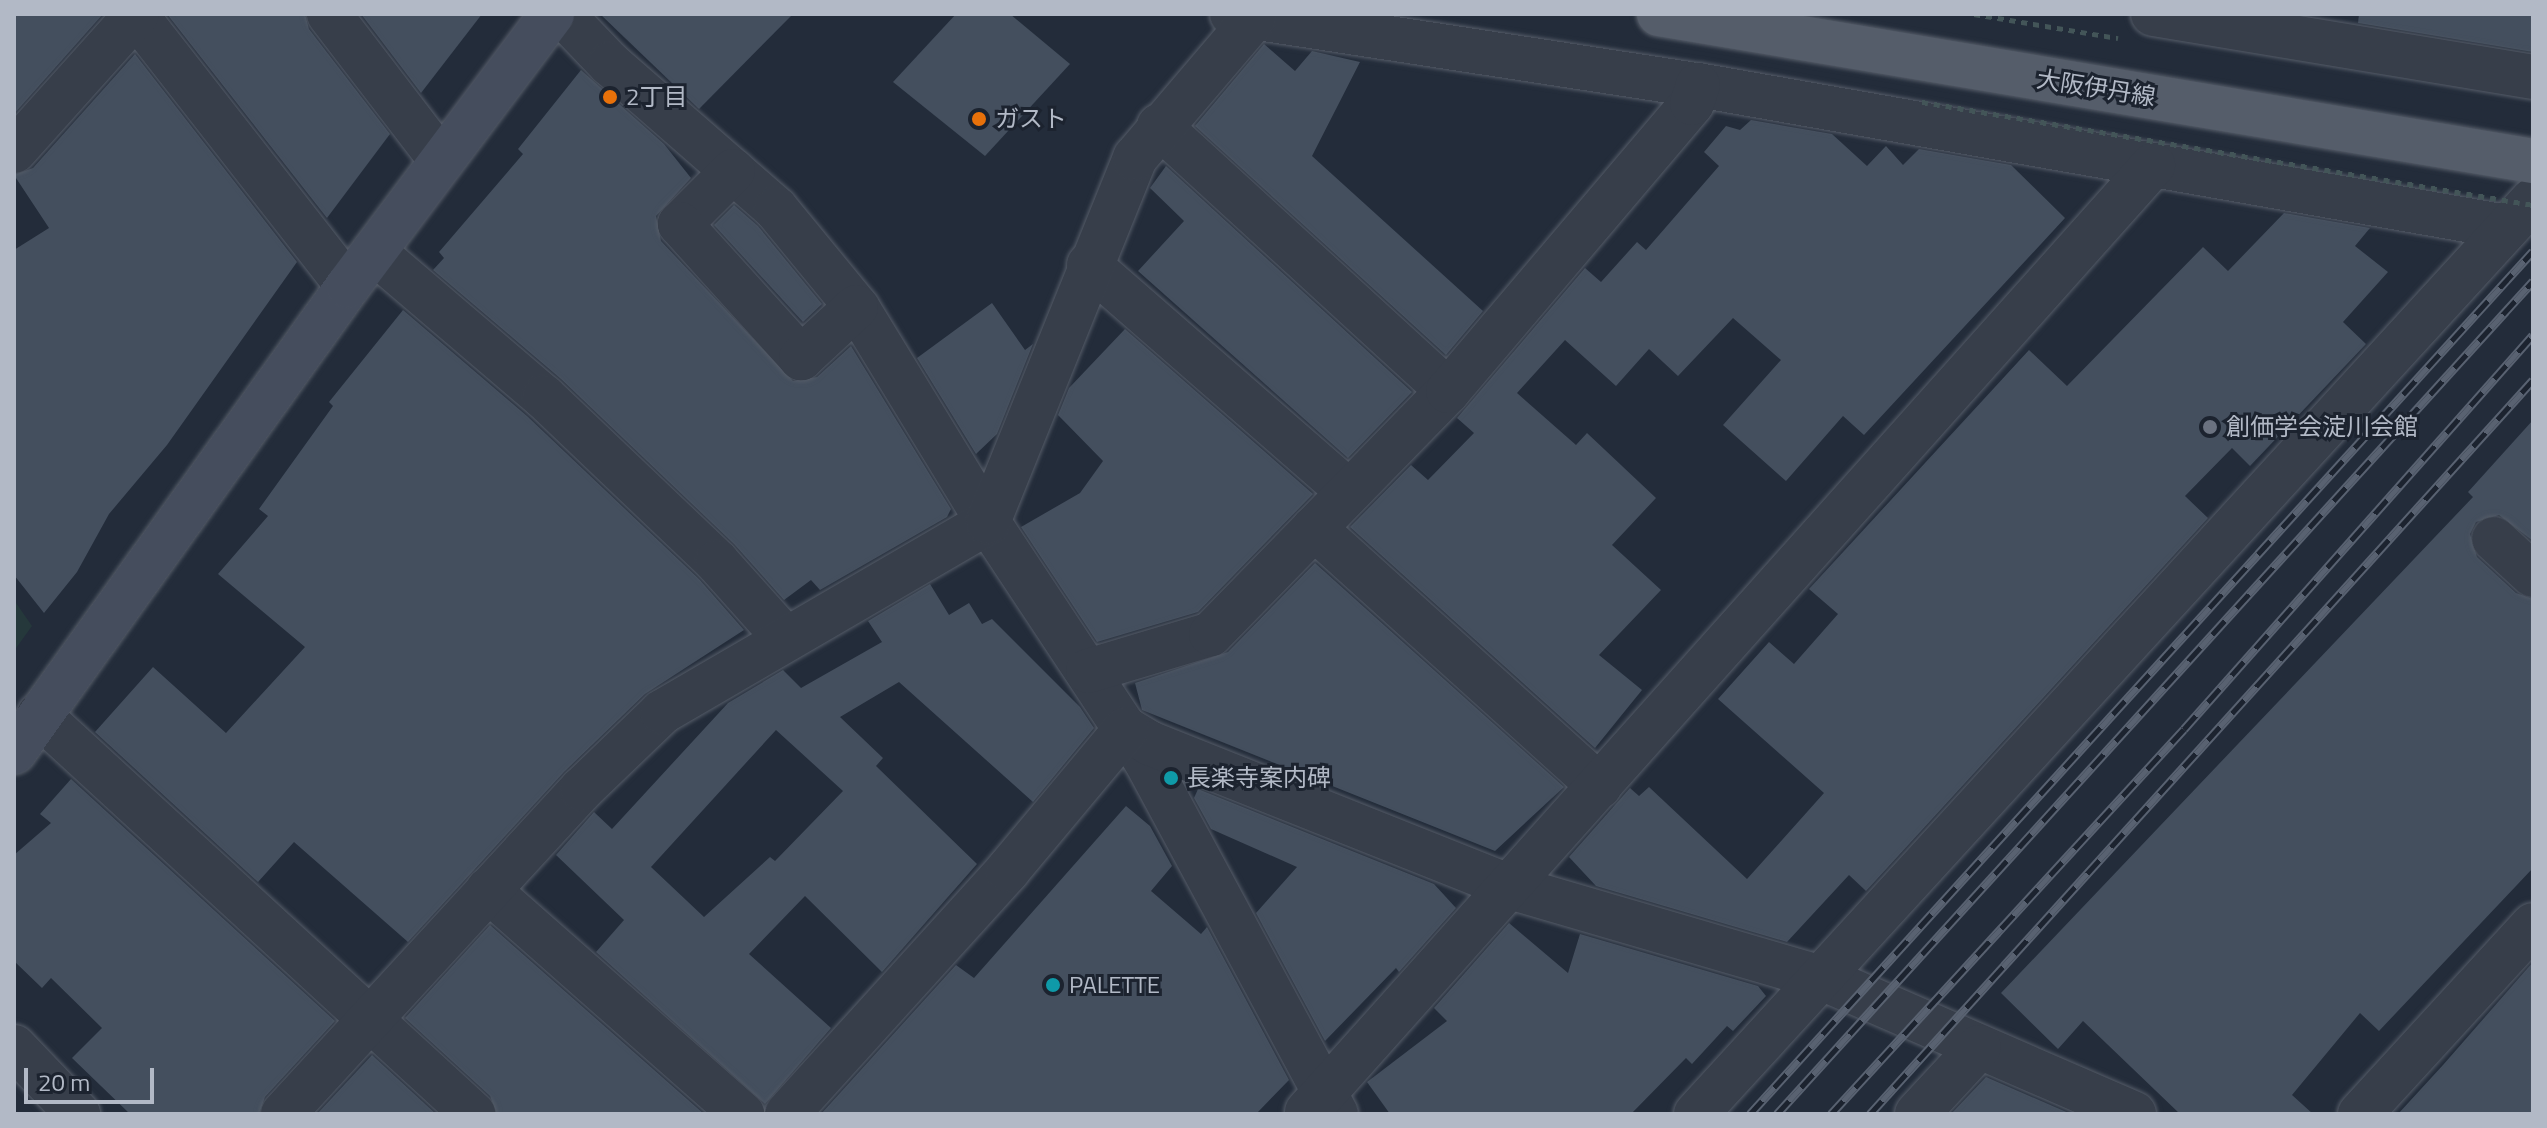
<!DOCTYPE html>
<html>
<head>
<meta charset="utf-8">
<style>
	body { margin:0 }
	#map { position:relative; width:2547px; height:1128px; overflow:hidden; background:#232c3a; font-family:"Titillium Web","Noto Sans JP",sans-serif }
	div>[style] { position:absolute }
	.green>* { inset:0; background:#25383b }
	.building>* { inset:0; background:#444f5e }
	.path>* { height:5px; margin-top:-2.5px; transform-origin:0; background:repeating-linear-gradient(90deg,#435558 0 6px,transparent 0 12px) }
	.roads { filter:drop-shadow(0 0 2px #555c68) drop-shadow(0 0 2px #555c68) }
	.street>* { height:44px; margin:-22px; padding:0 22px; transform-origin:22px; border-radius:22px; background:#373e4a }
	.secondary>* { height:44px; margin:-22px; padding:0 22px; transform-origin:22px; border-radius:22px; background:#454d5d }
	.primary>* { height:44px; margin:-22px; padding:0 22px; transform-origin:22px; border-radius:22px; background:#555d6a }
	.rail>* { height:9px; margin-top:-4.5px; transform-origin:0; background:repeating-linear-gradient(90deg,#1c232f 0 18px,#596271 0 36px); box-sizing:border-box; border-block:2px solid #596271 }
	.path-bridge>* { height:5px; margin-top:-2.5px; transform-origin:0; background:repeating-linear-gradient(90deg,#435558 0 6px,transparent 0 12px) }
	.dots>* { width:22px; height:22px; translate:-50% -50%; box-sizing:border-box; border:4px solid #1c232f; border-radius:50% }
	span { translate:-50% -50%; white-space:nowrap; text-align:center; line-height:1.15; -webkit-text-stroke:6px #1c232f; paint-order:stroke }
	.street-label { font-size:24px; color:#b2b9c6 }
	.poi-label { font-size:24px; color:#b2b9c6 }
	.left { translate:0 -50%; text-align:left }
	.frame { position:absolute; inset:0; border:16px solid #b2b9c6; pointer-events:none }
	.scale { position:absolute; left:24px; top:1068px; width:130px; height:36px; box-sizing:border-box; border:4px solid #b2b9c6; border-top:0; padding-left:10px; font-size:24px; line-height:28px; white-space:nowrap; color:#b2b9c6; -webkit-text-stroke:6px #1c232f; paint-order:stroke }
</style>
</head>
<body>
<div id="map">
	<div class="green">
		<div style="clip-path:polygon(14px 600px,32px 626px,14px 651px)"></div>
	</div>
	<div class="building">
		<div style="clip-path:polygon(14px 14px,103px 14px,14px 114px)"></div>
		<div style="clip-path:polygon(167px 14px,305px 14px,309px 29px,390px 134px,327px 218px)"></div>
		<div style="clip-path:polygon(361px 14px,482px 14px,421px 93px)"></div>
		<div style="clip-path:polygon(600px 14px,793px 14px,699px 109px)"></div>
		<div style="clip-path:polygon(956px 14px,1010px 14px,1070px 64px,985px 156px,893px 82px)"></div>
		<div style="clip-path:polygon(2359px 14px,2533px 14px,2533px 52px,2358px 23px)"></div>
		<div style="clip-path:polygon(1264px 44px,1295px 71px,1312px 51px,1360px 62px,1312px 156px,1483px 311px,1446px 355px,1195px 126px)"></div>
		<div style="clip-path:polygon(135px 54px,297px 262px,167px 445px,109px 514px,77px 572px,44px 613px,14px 575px,14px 250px,49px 228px,14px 175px,33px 168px)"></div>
		<div style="clip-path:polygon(581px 70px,664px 144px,691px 178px,656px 216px,661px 241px,793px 381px,817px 377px,851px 346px,951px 509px,947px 517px,820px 590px,811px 580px,784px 600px,734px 544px,561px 379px,433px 270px,444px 258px,439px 252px,523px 154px,518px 149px)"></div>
		<div style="clip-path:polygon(1751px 120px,1832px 134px,1867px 166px,1886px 146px,1903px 165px,1919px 149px,2011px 165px,2065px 218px,1864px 435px,1843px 416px,1786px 481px,1723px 425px,1781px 360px,1733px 318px,1678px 376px,1649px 349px,1616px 386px,1565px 340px,1517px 393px,1576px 445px,1587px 433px,1656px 498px,1612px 545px,1661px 590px,1599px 655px,1642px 690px,1595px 748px,1350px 527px,1411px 465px,1428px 480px,1474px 433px,1457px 418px,1585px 268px,1601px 282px,1637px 242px,1646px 250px,1719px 166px,1704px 152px,1726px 126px,1740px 130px)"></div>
		<div style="clip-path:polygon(1166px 166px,1412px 392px,1348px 458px,1138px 271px,1184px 221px,1150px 188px)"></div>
		<div style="clip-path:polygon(734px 205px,758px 226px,822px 304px,803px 322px,714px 225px)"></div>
		<div style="clip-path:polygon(2284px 213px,2370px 228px,2355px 246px,2388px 272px,2343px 322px,2366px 344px,2250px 466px,2232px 448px,2185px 496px,2208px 518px,1866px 891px,1849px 875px,1787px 942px,1596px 886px,1569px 857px,1630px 788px,1639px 796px,1649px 787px,1747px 879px,1824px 793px,1718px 699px,1769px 642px,1794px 664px,1838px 614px,1809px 589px,2029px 350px,2067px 386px,2203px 247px,2228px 271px)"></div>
		<div style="clip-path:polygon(992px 303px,1025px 350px,1033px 344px,997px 434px,976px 454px,917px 358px)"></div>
		<div style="clip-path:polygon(403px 310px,527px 416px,699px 579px,744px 630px,645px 694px,564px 772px,408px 942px,294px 842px,258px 882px,95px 732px,153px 667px,226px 733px,305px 647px,218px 574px,268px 516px,259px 509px,333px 406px,329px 402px)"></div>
		<div style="clip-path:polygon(1125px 329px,1313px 494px,1198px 612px,1097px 642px,1021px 527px,1080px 493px,1103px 461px,1058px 415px,1069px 388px)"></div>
		<div style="clip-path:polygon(2533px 420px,2533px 541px,2499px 515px,2476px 522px,2470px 534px,2477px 557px,2516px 593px,2533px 599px,2533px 868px,2379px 1031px,2360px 1013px,2292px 1095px,2313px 1114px,2180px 1114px,2083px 1021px,2058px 1049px,2001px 993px,2473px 497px,2468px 492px)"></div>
		<div style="clip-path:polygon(1315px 563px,1564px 787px,1495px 851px,1142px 710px,1135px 683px,1228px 652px)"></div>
		<div style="clip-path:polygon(evenodd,930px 584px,949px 615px,969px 603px,982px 624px,992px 619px,1080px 707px,1094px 728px,1033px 802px,899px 682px,840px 717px,883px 758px,876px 766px,977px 864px,882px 972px,805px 896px,749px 954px,831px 1028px,765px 1104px,596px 952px,624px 920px,556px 855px,594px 812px,612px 829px,728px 703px,783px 670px,801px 688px,882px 642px,868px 621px,930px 584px,776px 730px,843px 791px,775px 861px,770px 857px,704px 917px,651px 867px,776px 730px)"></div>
		<div style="clip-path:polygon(71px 779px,335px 1021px,265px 1097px,259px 1114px,130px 1114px,72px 1058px,102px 1028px,51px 978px,42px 988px,14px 961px,14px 855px,51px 823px,40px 814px)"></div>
		<div style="clip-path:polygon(1198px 789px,1434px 884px,1456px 908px,1399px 972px,1396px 968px,1325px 1041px,1256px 913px,1297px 867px,1211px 829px,1194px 798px)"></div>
		<div style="clip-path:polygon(1126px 806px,1150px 826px,1172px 866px,1151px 891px,1201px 934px,1207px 927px,1289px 1080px,1256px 1114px,821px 1114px,956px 965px,974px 978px)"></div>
		<div style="clip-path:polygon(1509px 923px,1568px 973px,1580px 934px,1758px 986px,1766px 996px,1733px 1031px,1727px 1026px,1692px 1064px,1686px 1058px,1631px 1114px,1390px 1114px,1367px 1082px,1447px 1021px,1434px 1008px)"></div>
		<div style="clip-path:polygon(490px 925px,704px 1114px,497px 1114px,490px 1096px,405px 1018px)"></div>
		<div style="clip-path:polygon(2533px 962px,2533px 1114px,2398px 1114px,2443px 1065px)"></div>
		<div style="clip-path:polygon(372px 1055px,436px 1114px,317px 1114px)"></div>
		<div style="clip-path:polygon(1986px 1077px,2071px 1114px,1951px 1114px)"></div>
	</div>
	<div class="path">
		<div style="left:1974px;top:14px;width:146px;rotate:9.5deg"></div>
	</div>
	<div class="roads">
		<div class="street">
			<div style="left:329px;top:14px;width:185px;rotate:52.5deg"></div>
			<div style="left:562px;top:14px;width:69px;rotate:46.2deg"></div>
			<div style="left:610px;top:64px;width:220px;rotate:41.1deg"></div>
			<div style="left:776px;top:209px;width:129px;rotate:50.6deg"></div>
			<div style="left:858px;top:309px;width:250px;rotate:58.6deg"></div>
			<div style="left:988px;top:522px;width:287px;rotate:56.5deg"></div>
			<div style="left:1146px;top:761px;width:401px;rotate:61.7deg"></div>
			<div style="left:1232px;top:14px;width:471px;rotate:8.7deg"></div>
			<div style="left:1698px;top:85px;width:821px;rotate:9.96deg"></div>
			<div style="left:2153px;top:14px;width:385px;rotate:9.4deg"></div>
			<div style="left:136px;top:15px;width:344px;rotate:52deg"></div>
			<div style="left:1159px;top:126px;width:392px;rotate:42.5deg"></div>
			<div style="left:14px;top:151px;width:184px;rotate:-48.1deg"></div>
			<div style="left:733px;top:171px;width:75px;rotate:135deg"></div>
			<div style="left:680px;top:224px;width:181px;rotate:47.9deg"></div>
			<div style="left:801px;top:358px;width:75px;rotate:-42.8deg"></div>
			<div style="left:374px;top:252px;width:223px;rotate:40.5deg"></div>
			<div style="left:544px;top:397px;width:239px;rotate:43.6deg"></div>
			<div style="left:717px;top:562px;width:102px;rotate:48.2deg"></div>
			<div style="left:1089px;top:265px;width:344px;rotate:41.1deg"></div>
			<div style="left:1314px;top:528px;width:385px;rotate:42.1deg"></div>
			<div style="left:2494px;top:539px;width:53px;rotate:42.7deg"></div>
			<div style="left:1088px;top:671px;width:128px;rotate:-16.7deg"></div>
			<div style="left:1211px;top:634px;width:339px;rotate:-45.7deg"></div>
			<div style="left:1448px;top:391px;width:377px;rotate:-49.7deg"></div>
			<div style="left:1692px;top:103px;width:19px;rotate:-72deg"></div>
			<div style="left:39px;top:715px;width:590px;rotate:42.59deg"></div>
			<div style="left:1126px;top:729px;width:27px;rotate:31deg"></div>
			<div style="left:1149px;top:743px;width:389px;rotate:21.7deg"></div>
			<div style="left:1510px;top:887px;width:327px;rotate:16.3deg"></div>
			<div style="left:1824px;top:979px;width:338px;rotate:23.5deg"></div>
			<div style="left:488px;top:890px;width:339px;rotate:41.4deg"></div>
			<div style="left:14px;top:1047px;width:93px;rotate:46.3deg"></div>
			<div style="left:1307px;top:1112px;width:1270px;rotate:-48.22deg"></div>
			<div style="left:283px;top:1114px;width:442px;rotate:-47.4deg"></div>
			<div style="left:582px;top:789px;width:111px;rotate:-43.9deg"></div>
			<div style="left:662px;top:712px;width:377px;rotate:-30.2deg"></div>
			<div style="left:988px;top:522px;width:393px;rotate:-68deg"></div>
			<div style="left:1135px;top:158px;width:184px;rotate:-49.6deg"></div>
			<div style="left:787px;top:1114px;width:329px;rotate:-47.8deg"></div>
			<div style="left:1008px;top:870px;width:184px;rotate:-50.1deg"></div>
			<div style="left:1696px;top:1114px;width:1239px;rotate:-47.52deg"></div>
			<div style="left:1917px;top:1114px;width:91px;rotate:-47.2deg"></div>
			<div style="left:2360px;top:1114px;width:256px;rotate:-47.5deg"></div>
		</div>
		<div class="secondary">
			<div style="left:14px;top:752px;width:573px;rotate:-54.37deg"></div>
			<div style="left:348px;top:286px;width:340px;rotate:-53.1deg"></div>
		</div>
		<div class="primary">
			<div style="left:1659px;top:14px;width:886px;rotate:9.55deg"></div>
		</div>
	</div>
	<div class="rail">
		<div style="left:1750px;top:1114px;width:1165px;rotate:-47.78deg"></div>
		<div style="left:1777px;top:1114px;width:1125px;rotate:-47.77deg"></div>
		<div style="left:1831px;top:1114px;width:522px;rotate:-47.48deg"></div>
		<div style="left:2184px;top:729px;width:526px;rotate:-48.47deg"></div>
		<div style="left:1870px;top:1114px;width:989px;rotate:-47.91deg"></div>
	</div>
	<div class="path-bridge">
		<div style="left:1922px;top:102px;width:620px;rotate:9.57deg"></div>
	</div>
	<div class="dots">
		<div style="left:610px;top:97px;background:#e8710a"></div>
		<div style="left:979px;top:119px;background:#e8710a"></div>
		<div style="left:2210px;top:427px;background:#6b7280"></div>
		<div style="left:1171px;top:778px;background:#0f9aa8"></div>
		<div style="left:1053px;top:985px;background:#0f9aa8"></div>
	</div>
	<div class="street-label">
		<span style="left:2096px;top:88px;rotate:9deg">大阪伊丹線</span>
	</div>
	<div class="poi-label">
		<span class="left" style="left:626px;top:97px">2丁目</span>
		<span class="left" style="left:995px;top:119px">ガスト</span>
		<span class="left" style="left:2226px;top:427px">創価学会淀川会館</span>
		<span class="left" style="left:1187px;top:778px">長楽寺案内碑</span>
		<span class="left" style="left:1069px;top:985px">PALETTE</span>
	</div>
	<div class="frame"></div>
	<div class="scale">20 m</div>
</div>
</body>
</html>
